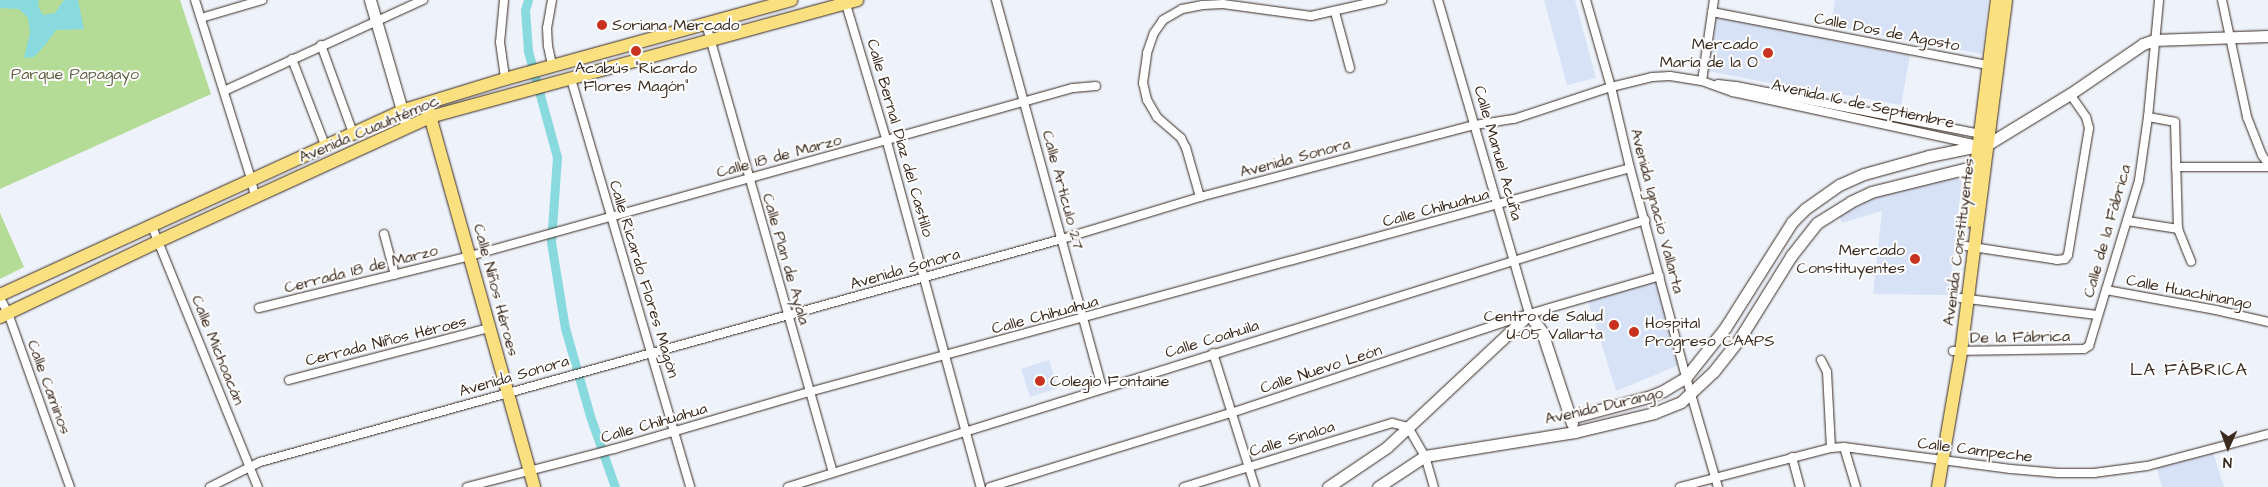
<!DOCTYPE html>
<html>
<head>
<meta charset="utf-8">
<style>
	body { margin:0 }
	#map { position:relative; width:2268px; height:487px; overflow:hidden; background:#edf2fb; font-family:"Architects Daughter",sans-serif }
	div>[style] { position:absolute }
	.built>* { inset:0; background:#d8e2f6 }
	.green>* { inset:0; background:#b5dc97 }
	.water>* { inset:0; background:#88dadf }
	.canal>* { height:9px; margin:-4.5px; padding:0 4.5px; transform-origin:4.5px; border-radius:4.5px; background:#88dadf }
	.roads { filter:drop-shadow(0 0 1px #3b2a1e) drop-shadow(0 0 1px #3b2a1e) }
	.street>* { height:8px; margin:-4px; padding:0 4px; transform-origin:4px; border-radius:4px; background:#fff }
	.secondary>* { height:11px; margin:-5.5px; padding:0 5.5px; transform-origin:5.5px; border-radius:5.5px; background:#fff }
	.primary>* { height:12px; margin:-6px; padding:0 6px; transform-origin:6px; border-radius:6px; background:#fbe080 }
	.dots>* { width:14px; height:14px; translate:-50% -50%; box-sizing:border-box; border:2px solid #fff; border-radius:50% }
	span { translate:-50% -50%; white-space:nowrap; text-align:center; line-height:1.15; -webkit-text-stroke:4px #fff; paint-order:stroke }
	.poi-label { font-size:16px; color:#3b2a1e }
	.left { translate:0 -50%; text-align:left }
	.right { translate:-100% -50%; text-align:right }
	.street-label { font-size:16px; color:#3b2a1e }
	.park-label { font-size:16px; color:#605f42 }
	.neighbourhood-label { font-size:18px; color:#3b2a1e; letter-spacing:1px }
	.north { position:absolute; left:2203px; top:422px; width:50px; height:50px; -webkit-text-stroke:4px #fff; paint-order:stroke; rotate:182deg; font-size:14px; font-weight:700; line-height:20px; text-align:center; color:#3b2a1e }
	.north::after { content:''; display:block; margin:auto; width:18px; height:22px; background:#3b2a1e; clip-path:polygon(50% 0,100% 100%,50% 72%,0 100%) }
</style>
</head>
<body>
<div id="map">
	<div class="built">
		<div style="clip-path:polygon(1544px 0,1575px 0,1596px 78px,1567px 85px)"></div>
		<div style="clip-path:polygon(1835px 0,1988px 0,1982px 54px,1831px 26px)"></div>
		<div style="clip-path:polygon(1717px 14px,1829px 35px,1828px 40px,1910px 55px,1901px 105px,1818px 90px,1821px 74px,1817px 92px,1707px 71px)"></div>
		<div style="clip-path:polygon(1963px 170px,1949px 295px,1873px 294px,1882px 211px,1842px 223px,1837px 211px,1874px 192px)"></div>
		<div style="clip-path:polygon(1658px 279px,1679px 365px,1616px 391px,1588px 300px)"></div>
		<div style="clip-path:polygon(1049px 360px,1058px 388px,1030px 397px,1021px 369px)"></div>
		<div style="clip-path:polygon(2212px 449px,2224px 487px,2162px 487px,2156px 466px)"></div>
	</div>
	<div class="green">
		<div style="clip-path:polygon(0 0,180px 0,211px 94px,0 189px)"></div>
		<div style="clip-path:polygon(0 213px,24px 267px,0 279px)"></div>
	</div>
	<div class="water">
		<div style="clip-path:polygon(0 0,39px 0,38px 6px,43px 15px,55px 13px,64px 0,78px 0,84px 29px,56px 30px,46px 44px,34px 57px,24px 58px,30px 33px,28px 18px,19px 9px,0 8px)"></div>
	</div>
	<div class="canal">
		<div style="left:528px;top:0;width:10px;rotate:107deg"></div>
		<div style="left:525px;top:10px;width:41px;rotate:85.8deg"></div>
		<div style="left:528px;top:51px;width:110px;rotate:74.7deg"></div>
		<div style="left:557px;top:157px;width:85px;rotate:94deg"></div>
		<div style="left:551px;top:242px;width:87px;rotate:80.8deg"></div>
		<div style="left:565px;top:328px;width:91px;rotate:74.1deg"></div>
		<div style="left:590px;top:416px;width:75px;rotate:70.6deg"></div>
	</div>
	<div class="roads">
		<div class="street">
			<div style="left:195px;top:0;width:188px;rotate:72.6deg"></div>
			<div style="left:251px;top:179px;width:18px;rotate:77deg"></div>
			<div style="left:504px;top:0;width:42px;rotate:95.4deg"></div>
			<div style="left:500px;top:42px;width:37px;rotate:82deg"></div>
			<div style="left:552px;top:0;width:28px;rotate:100deg"></div>
			<div style="left:547px;top:28px;width:18px;rotate:87deg"></div>
			<div style="left:548px;top:46px;width:19px;rotate:78deg"></div>
			<div style="left:996px;top:0;width:401px;rotate:74.7deg"></div>
			<div style="left:1438px;top:0;width:327px;rotate:73.8deg"></div>
			<div style="left:1586px;top:0;width:91px;rotate:74deg"></div>
			<div style="left:1611px;top:87px;width:83px;rotate:76.8deg"></div>
			<div style="left:1630px;top:168px;width:216px;rotate:75deg"></div>
			<div style="left:1686px;top:377px;width:115px;rotate:73.8deg"></div>
			<div style="left:2222px;top:0;width:120px;rotate:77.9deg"></div>
			<div style="left:2247px;top:117px;width:41px;rotate:68.5deg"></div>
			<div style="left:2262px;top:155px;width:11px;rotate:56deg"></div>
			<div style="left:845px;top:1px;width:147px;rotate:73.4deg"></div>
			<div style="left:887px;top:142px;width:358px;rotate:74.8deg"></div>
			<div style="left:1335px;top:12px;width:58px;rotate:75deg"></div>
			<div style="left:1712px;top:12px;width:285px;rotate:10.9deg"></div>
			<div style="left:201px;top:18px;width:64px;rotate:-16.4deg"></div>
			<div style="left:706px;top:24px;width:466px;rotate:74.2deg"></div>
			<div style="left:321px;top:45px;width:94px;rotate:70deg"></div>
			<div style="left:292px;top:59px;width:92px;rotate:69deg"></div>
			<div style="left:571px;top:79px;width:425px;rotate:73.7deg"></div>
			<div style="left:1702px;top:81px;width:82px;rotate:-81.6deg"></div>
			<div style="left:1718px;top:84px;width:18px;rotate:6deg"></div>
			<div style="left:1736px;top:86px;width:249px;rotate:11.1deg"></div>
			<div style="left:224px;top:91px;width:219px;rotate:-24.6deg"></div>
			<div style="left:2148px;top:117px;width:27px;rotate:10deg"></div>
			<div style="left:2175px;top:122px;width:107px;rotate:88.4deg"></div>
			<div style="left:2178px;top:229px;width:35px;rotate:68deg"></div>
			<div style="left:2176px;top:167px;width:92px"></div>
			<div style="left:1200px;top:197px;width:51px;rotate:-105.9deg"></div>
			<div style="left:1186px;top:148px;width:11px;rotate:-117deg"></div>
			<div style="left:1181px;top:138px;width:32px;rotate:-139deg"></div>
			<div style="left:1157px;top:117px;width:20px;rotate:-120deg"></div>
			<div style="left:1147px;top:100px;width:17px;rotate:-103deg"></div>
			<div style="left:1143px;top:83px;width:30px;rotate:-82deg"></div>
			<div style="left:1147px;top:53px;width:21px;rotate:-71deg"></div>
			<div style="left:1154px;top:33px;width:16px;rotate:-55deg"></div>
			<div style="left:1163px;top:20px;width:22px;rotate:-30deg"></div>
			<div style="left:1182px;top:9px;width:21px;rotate:-11deg"></div>
			<div style="left:1203px;top:5px;width:20px;rotate:-3deg"></div>
			<div style="left:1223px;top:4px;width:89px;rotate:7.8deg"></div>
			<div style="left:1311px;top:16px;width:73px;rotate:-12.7deg"></div>
			<div style="left:2127px;top:221px;width:52px;rotate:8.9deg"></div>
			<div style="left:151px;top:224px;width:284px;rotate:67.9deg"></div>
			<div style="left:384px;top:234px;width:42px;rotate:75deg"></div>
			<div style="left:1966px;top:246px;width:92px;rotate:8.7deg"></div>
			<div style="left:2057px;top:260px;width:8px;rotate:-7deg"></div>
			<div style="left:2065px;top:259px;width:5px;rotate:-53deg"></div>
			<div style="left:2068px;top:255px;width:129px;rotate:-80.6deg"></div>
			<div style="left:2089px;top:128px;width:11px;rotate:-105deg"></div>
			<div style="left:2086px;top:117px;width:28px;rotate:-125deg"></div>
			<div style="left:2106px;top:290px;width:112px;rotate:10.3deg"></div>
			<div style="left:2216px;top:310px;width:53px;rotate:13deg"></div>
			<div style="left:0;top:298px;width:17px;rotate:62deg"></div>
			<div style="left:8px;top:313px;width:185px;rotate:70.4deg"></div>
			<div style="left:1960px;top:298px;width:138px;rotate:7.1deg"></div>
			<div style="left:259px;top:308px;width:217px;rotate:-13.8deg"></div>
			<div style="left:470px;top:256px;width:626px;rotate:-15.57deg"></div>
			<div style="left:1073px;top:88px;width:23px;rotate:-5deg"></div>
			<div style="left:1953px;top:351px;width:131px;rotate:-0.9deg"></div>
			<div style="left:2084px;top:349px;width:6px;rotate:-31deg"></div>
			<div style="left:2089px;top:346px;width:173px;rotate:-73.2deg"></div>
			<div style="left:2139px;top:180px;width:64px;rotate:-81.9deg"></div>
			<div style="left:2148px;top:117px;width:118px;rotate:-84.6deg"></div>
			<div style="left:1213px;top:353px;width:140px;rotate:72.6deg"></div>
			<div style="left:1821px;top:360px;width:13px;rotate:63deg"></div>
			<div style="left:1827px;top:372px;width:76px;rotate:87deg"></div>
			<div style="left:289px;top:380px;width:207px;rotate:-14.6deg"></div>
			<div style="left:1844px;top:447px;width:42px;rotate:73.3deg"></div>
			<div style="left:1792px;top:457px;width:31px;rotate:75deg"></div>
			<div style="left:210px;top:487px;width:56px;rotate:-26.6deg"></div>
			<div style="left:260px;top:462px;width:832px;rotate:-15.54deg"></div>
			<div style="left:1062px;top:239px;width:144px;rotate:-16.9deg"></div>
			<div style="left:1200px;top:197px;width:284px;rotate:-14.7deg"></div>
			<div style="left:1475px;top:125px;width:39px;rotate:-9deg"></div>
			<div style="left:1514px;top:119px;width:102px;rotate:-18.3deg"></div>
			<div style="left:1611px;top:87px;width:42px;rotate:-13.7deg"></div>
			<div style="left:1652px;top:77px;width:18px;rotate:-3deg"></div>
			<div style="left:1670px;top:76px;width:32px;rotate:9deg"></div>
			<div style="left:1702px;top:81px;width:33px;rotate:20deg"></div>
			<div style="left:1733px;top:92px;width:247px;rotate:12.2deg"></div>
			<div style="left:467px;top:487px;width:152px;rotate:-14.5deg"></div>
			<div style="left:614px;top:449px;width:203px;rotate:-16.3deg"></div>
			<div style="left:809px;top:392px;width:851px;rotate:-15.26deg"></div>
			<div style="left:788px;top:487px;width:898px;rotate:-17.3deg"></div>
			<div style="left:990px;top:487px;width:252px;rotate:-17.1deg"></div>
			<div style="left:1231px;top:413px;width:314px;rotate:-18.4deg"></div>
			<div style="left:1529px;top:314px;width:136px;rotate:-16.2deg"></div>
			<div style="left:1184px;top:487px;width:218px;rotate:-17.1deg"></div>
			<div style="left:1392px;top:423px;width:16px;rotate:14deg"></div>
			<div style="left:1408px;top:427px;width:34px;rotate:60deg"></div>
			<div style="left:1425px;top:456px;width:32px;rotate:74deg"></div>
			<div style="left:1680px;top:487px;width:156px;rotate:-14.5deg"></div>
			<div style="left:1831px;top:448px;width:13px;rotate:-4deg"></div>
			<div style="left:1844px;top:447px;width:168px;rotate:7.5deg"></div>
			<div style="left:2011px;top:469px;width:47px;rotate:4.9deg"></div>
			<div style="left:2058px;top:473px;width:36px"></div>
			<div style="left:2094px;top:473px;width:53px;rotate:-7.5deg"></div>
			<div style="left:2147px;top:466px;width:125px;rotate:-14.8deg"></div>
		</div>
		<div class="secondary">
			<div style="left:370px;top:0;width:132px;rotate:73.8deg"></div>
			<div style="left:1570px;top:418px;width:81px;rotate:-15.1deg"></div>
			<div style="left:1648px;top:397px;width:16px;rotate:-22deg"></div>
			<div style="left:1663px;top:391px;width:27px;rotate:-31deg"></div>
			<div style="left:1686px;top:377px;width:63px;rotate:-51.5deg"></div>
			<div style="left:1725px;top:328px;width:125px;rotate:-57.7deg"></div>
			<div style="left:1792px;top:222px;width:18px;rotate:-45deg"></div>
			<div style="left:1805px;top:209px;width:42px;rotate:-35.2deg"></div>
			<div style="left:1839px;top:185px;width:27px;rotate:-24deg"></div>
			<div style="left:1864px;top:174px;width:67px;rotate:-15.5deg"></div>
			<div style="left:1929px;top:156px;width:60px;rotate:-11.5deg"></div>
			<div style="left:1988px;top:144px;width:96px;rotate:-31.4deg"></div>
			<div style="left:2070px;top:94px;width:88px;rotate:-34.4deg"></div>
			<div style="left:2143px;top:44px;width:12px;rotate:-20deg"></div>
			<div style="left:2154px;top:40px;width:114px;rotate:-2deg"></div>
			<div style="left:1328px;top:487px;width:71px;rotate:-34.1deg"></div>
			<div style="left:1387px;top:447px;width:195px;rotate:-43.1deg"></div>
			<div style="left:1529px;top:314px;width:22px;rotate:54deg"></div>
			<div style="left:1542px;top:332px;width:96px;rotate:71.8deg"></div>
			<div style="left:1378px;top:487px;width:56px;rotate:-33.4deg"></div>
			<div style="left:1425px;top:456px;width:152px;rotate:-9.1deg"></div>
			<div style="left:1575px;top:432px;width:81px;rotate:-13.5deg"></div>
			<div style="left:1654px;top:413px;width:29px;rotate:-22deg"></div>
			<div style="left:1681px;top:402px;width:45px;rotate:-43.2deg"></div>
			<div style="left:1714px;top:371px;width:42px;rotate:-51.8deg"></div>
			<div style="left:1740px;top:338px;width:97px;rotate:-58.1deg"></div>
			<div style="left:1791px;top:256px;width:42px;rotate:-51.8deg"></div>
			<div style="left:1817px;top:223px;width:39px;rotate:-32deg"></div>
			<div style="left:1850px;top:202px;width:23px;rotate:-25deg"></div>
			<div style="left:1871px;top:192px;width:116px;rotate:-13.9deg"></div>
		</div>
		<div class="primary">
			<div style="left:428px;top:109px;width:393px;rotate:74.3deg"></div>
			<div style="left:1969px;top:221px;width:223px;rotate:-82.8deg"></div>
			<div style="left:0;top:295px;width:441px;rotate:-24.6deg"></div>
			<div style="left:401px;top:111px;width:109px;rotate:-17.1deg"></div>
			<div style="left:505px;top:79px;width:297px;rotate:-15.4deg"></div>
			<div style="left:0;top:317px;width:176px;rotate:-25.5deg"></div>
			<div style="left:159px;top:241px;width:298px;rotate:-24.6deg"></div>
			<div style="left:430px;top:117px;width:443px;rotate:-15.3deg"></div>
			<div style="left:1938px;top:487px;width:137px;rotate:-80.3deg"></div>
			<div style="left:1961px;top:352px;width:355px;rotate:-82.7deg"></div>
		</div>
	</div>
	<div class="dots">
		<div style="left:602px;top:25px;background:#c8321e"></div>
		<div style="left:636px;top:51px;background:#c8321e"></div>
		<div style="left:1768px;top:53px;background:#c8321e"></div>
		<div style="left:1915px;top:259px;background:#c8321e"></div>
		<div style="left:1614px;top:325px;background:#c8321e"></div>
		<div style="left:1634px;top:332px;background:#c8321e"></div>
		<div style="left:1040px;top:381px;background:#c8321e"></div>
	</div>
	<div class="poi-label">
		<span class="left" style="left:612px;top:25px">Soriana Mercado</span>
		<span class="right" style="left:1758px;top:53px">Mercado<br>María de la O</span>
		<span style="left:636px;top:77px">Acabús "Ricardo<br>Flores Magón"</span>
		<span class="right" style="left:1905px;top:259px">Mercado<br>Constituyentes</span>
		<span class="right" style="left:1603px;top:325px">Centro de Salud<br>U-05 Vallarta</span>
		<span class="left" style="left:1645px;top:332px">Hospital<br>Progreso CAAPS</span>
		<span class="left" style="left:1050px;top:381px">Colegio Fontaine</span>
	</div>
	<div class="street-label">
		<span style="left:1887px;top:32px;rotate:11deg">Calle Dos de Agosto</span>
		<span style="left:1863px;top:104px;rotate:12deg">Avenida 16 de Septiembre</span>
		<span style="left:369px;top:129px;rotate:-23deg">Avenida Cuauhtémoc</span>
		<span style="left:900px;top:138px;rotate:74deg">Calle Bernal Díaz del Castillo</span>
		<span style="left:1498px;top:153px;rotate:74deg">Calle Manuel Acuña</span>
		<span style="left:779px;top:156px;rotate:-15deg">Calle 18 de Marzo</span>
		<span style="left:1295px;top:158px;rotate:-15deg">Avenida Sonora</span>
		<span style="left:1063px;top:190px;rotate:75deg">Calle Artículo 27</span>
		<span style="left:1436px;top:208px;rotate:-15deg">Calle Chihuahua</span>
		<span style="left:1657px;top:211px;rotate:75deg">Avenida Ignacio Vallarta</span>
		<span style="left:2107px;top:231px;rotate:-74deg">Calle de la Fábrica</span>
		<span style="left:1959px;top:242px;rotate:-83deg">Avenida Constituyentes</span>
		<span style="left:786px;top:259px;rotate:74deg">Calle Plan de Ayala</span>
		<span style="left:361px;top:269px;rotate:-14deg">Cerrada 18 de Marzo</span>
		<span style="left:905px;top:269px;rotate:-16deg">Avenida Sonora</span>
		<span style="left:644px;top:279px;rotate:73deg">Calle Ricardo Flores Magón</span>
		<span style="left:496px;top:290px;rotate:75deg">Calle Niños Héroes</span>
		<span style="left:2189px;top:292px;rotate:11deg">Calle Huachinango</span>
		<span style="left:1045px;top:315px;rotate:-15deg">Calle Chihuahua</span>
		<span style="left:2020px;top:337px;rotate:-1deg">De la Fábrica</span>
		<span style="left:1212px;top:339px;rotate:-17deg">Calle Coahuila</span>
		<span style="left:386px;top:341px;rotate:-14deg">Cerrada Niños Héroes</span>
		<span style="left:218px;top:350px;rotate:68deg">Calle Michoacán</span>
		<span style="left:1321px;top:369px;rotate:-18deg">Calle Nuevo León</span>
		<span style="left:514px;top:376px;rotate:-16deg">Avenida Sonora</span>
		<span style="left:49px;top:387px;rotate:70deg">Calle Caminos</span>
		<span style="left:1604px;top:406px;rotate:-13deg">Avenida Durango</span>
		<span style="left:654px;top:423px;rotate:-16deg">Calle Chihuahua</span>
		<span style="left:1292px;top:439px;rotate:-17deg">Calle Sinaloa</span>
		<span style="left:1975px;top:450px;rotate:7deg">Calle Campeche</span>
	</div>
	<div class="park-label">
		<span style="left:75px;top:74px">Parque Papagayo</span>
	</div>
	<div class="neighbourhood-label">
		<span style="left:2189px;top:370px">LA FÁBRICA</span>
	</div>
	<div class="north">N</div>
</div>
</body>
</html>
